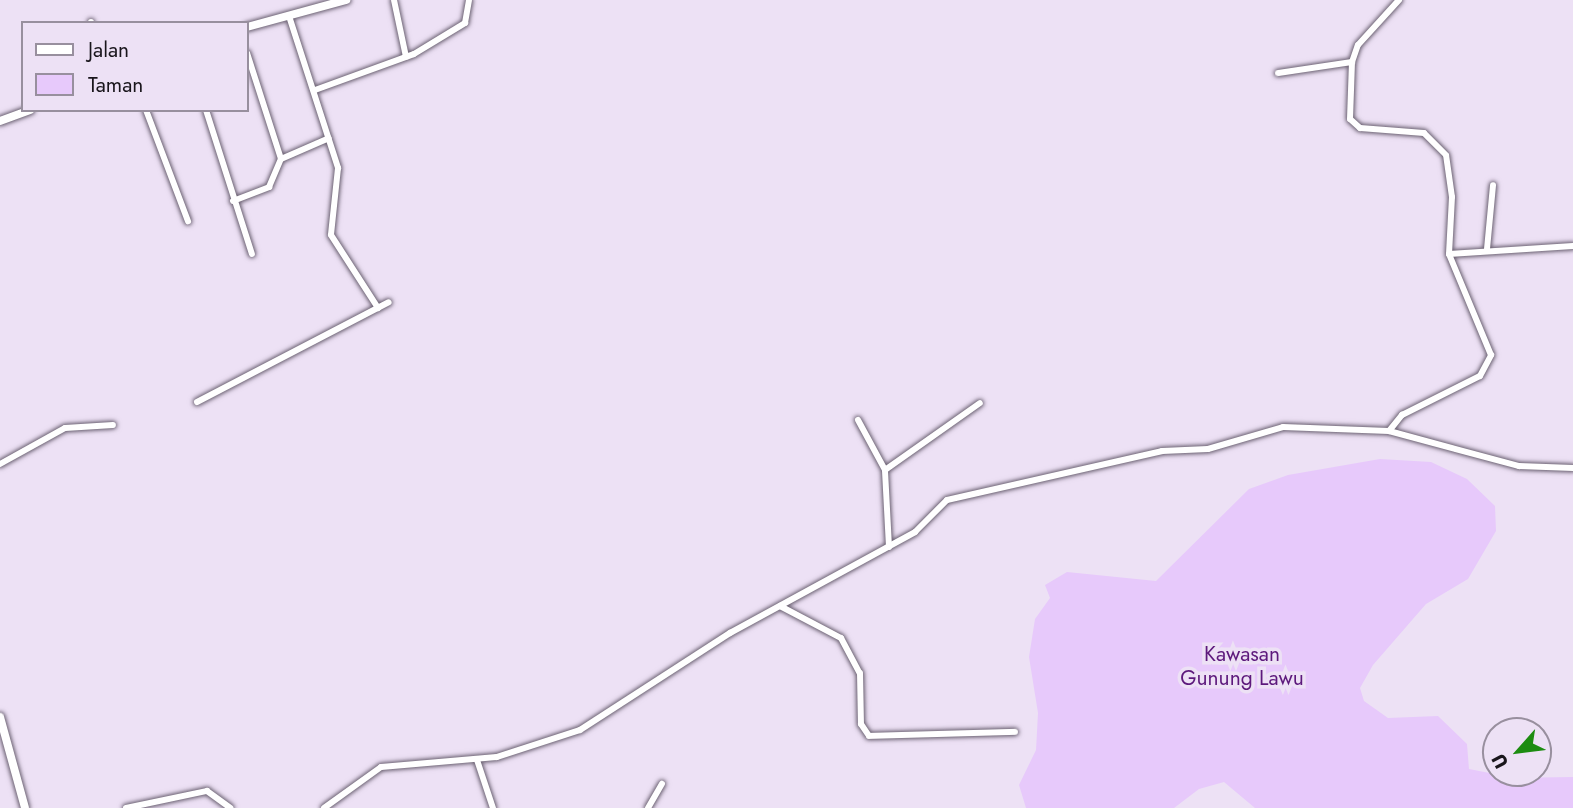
<!DOCTYPE html>
<html>
<head>
<meta charset="utf-8">
<style>
	body { margin:0 }
	#map { position:relative; width:1573px; height:808px; overflow:hidden; background:#ede1f5; font-family:Jost,sans-serif }
	div>[style] { position:absolute }
	.green>* { inset:0; background:#e7c9fb }
	.roads { filter:drop-shadow(0 0 2px #6c6273) drop-shadow(0 0 2px #6c6273) }
	.street>* { height:6px; margin:-3px; padding:0 3px; transform-origin:3px; border-radius:3px; background:#fff }
	.secondary>* { height:8px; margin:-4px; padding:0 4px; transform-origin:4px; border-radius:4px; background:#fff }
	span { translate:-50% -50%; white-space:nowrap; text-align:center; line-height:1.15; -webkit-text-stroke:7px #ede1f5; paint-order:stroke }
	.park-label { font-size:21px; color:#5d197c }
	.legend { position:absolute; left:21px; top:21px; width:228px; height:91px; box-sizing:border-box; background:#ede1f5; border:2px solid #988f9e; margin:0; padding:9px 12px; list-style:none; font-size:21px; color:#19151b }
	.legend li { display:flex; align-items:center; gap:14px; height:35px }
	.legend b { width:35px; border:2px solid #988f9e }
	.north { position:absolute; left:1482px; top:717px; width:70px; height:70px; box-sizing:border-box; background:#ede1f5; border:2px solid #988f9e; border-radius:50%; rotate:242deg; font-size:19px; font-weight:700; line-height:28px; text-align:center; color:#19151b }
	.north::after { content:''; display:block; margin:auto; width:24px; height:32px; background:#1d8c11; clip-path:polygon(50% 0,100% 100%,50% 72%,0 100%) }
</style>
</head>
<body>
<div id="map">
	<div class="green">
		<div style="clip-path:polygon(1380px 459px,1431px 462px,1467px 479px,1495px 506px,1496px 531px,1468px 579px,1426px 604px,1373px 665px,1360px 688px,1364px 701px,1388px 718px,1438px 716px,1467px 744px,1469px 769px,1515px 778px,1573px 777px,1573px 808px,1255px 808px,1224px 782px,1199px 789px,1174px 808px,1026px 808px,1019px 785px,1036px 750px,1038px 713px,1029px 657px,1035px 619px,1050px 598px,1045px 585px,1067px 572px,1156px 581px,1249px 489px,1288px 475px)"></div>
	</div>
	<div class="roads">
		<div class="street">
			<div style="left:394px;top:0;width:58px;rotate:78.1deg"></div>
			<div style="left:289px;top:16px;width:160px;rotate:72.1deg"></div>
			<div style="left:338px;top:168px;width:67px;rotate:96deg"></div>
			<div style="left:331px;top:235px;width:87px;rotate:57.2deg"></div>
			<div style="left:91px;top:22px;width:1px;rotate:90deg"></div>
			<div style="left:247px;top:53px;width:111px;rotate:72.2deg"></div>
			<div style="left:1278px;top:73px;width:75px;rotate:-8.5deg"></div>
			<div style="left:315px;top:90px;width:105px;rotate:-20deg"></div>
			<div style="left:414px;top:54px;width:60px;rotate:-31.3deg"></div>
			<div style="left:465px;top:23px;width:23px;rotate:-80deg"></div>
			<div style="left:146px;top:110px;width:119px;rotate:69.3deg"></div>
			<div style="left:206px;top:110px;width:151px;rotate:72.3deg"></div>
			<div style="left:233px;top:201px;width:39px;rotate:-21deg"></div>
			<div style="left:269px;top:187px;width:30px;rotate:-67deg"></div>
			<div style="left:281px;top:159px;width:52px;rotate:-23.6deg"></div>
			<div style="left:1487px;top:249px;width:64px;rotate:-84.6deg"></div>
			<div style="left:1449px;top:254px;width:124px;rotate:-3.7deg"></div>
			<div style="left:197px;top:402px;width:216px;rotate:-27.5deg"></div>
			<div style="left:858px;top:420px;width:57px;rotate:61.6deg"></div>
			<div style="left:1389px;top:431px;width:21px;rotate:-51deg"></div>
			<div style="left:1402px;top:415px;width:87px;rotate:-26.6deg"></div>
			<div style="left:1480px;top:376px;width:24px;rotate:-62deg"></div>
			<div style="left:1491px;top:355px;width:109px;rotate:-112.6deg"></div>
			<div style="left:1449px;top:254px;width:57px;rotate:-87deg"></div>
			<div style="left:1452px;top:197px;width:42px;rotate:-98.1deg"></div>
			<div style="left:1446px;top:155px;width:31px;rotate:-135deg"></div>
			<div style="left:1424px;top:133px;width:64px;rotate:-175.5deg"></div>
			<div style="left:1360px;top:128px;width:13px;rotate:-138deg"></div>
			<div style="left:1350px;top:119px;width:57px;rotate:-88deg"></div>
			<div style="left:1352px;top:62px;width:18px;rotate:-71deg"></div>
			<div style="left:1358px;top:45px;width:61px;rotate:-47.7deg"></div>
			<div style="left:0;top:464px;width:74px;rotate:-29deg"></div>
			<div style="left:65px;top:428px;width:48px;rotate:-3.6deg"></div>
			<div style="left:889px;top:547px;width:77px;rotate:-93deg"></div>
			<div style="left:885px;top:470px;width:116px;rotate:-35.2deg"></div>
			<div style="left:780px;top:606px;width:69px;rotate:27.7deg"></div>
			<div style="left:841px;top:638px;width:40px;rotate:62deg"></div>
			<div style="left:860px;top:673px;width:51px;rotate:88.9deg"></div>
			<div style="left:861px;top:724px;width:14px;rotate:56deg"></div>
			<div style="left:869px;top:736px;width:146px;rotate:-1.6deg"></div>
			<div style="left:477px;top:760px;width:51px;rotate:71.6deg"></div>
			<div style="left:126px;top:808px;width:83px;rotate:-11.9deg"></div>
			<div style="left:207px;top:791px;width:29px;rotate:36deg"></div>
			<div style="left:324px;top:808px;width:70px;rotate:-35.7deg"></div>
			<div style="left:381px;top:767px;width:116px;rotate:-4.9deg"></div>
			<div style="left:497px;top:757px;width:87px;rotate:-18deg"></div>
			<div style="left:580px;top:730px;width:179px;rotate:-32.9deg"></div>
			<div style="left:730px;top:633px;width:211px;rotate:-28.6deg"></div>
			<div style="left:915px;top:532px;width:45px;rotate:-45deg"></div>
			<div style="left:947px;top:500px;width:221px;rotate:-12.8deg"></div>
			<div style="left:1162px;top:451px;width:46px;rotate:-2.5deg"></div>
			<div style="left:1208px;top:449px;width:78px;rotate:-16.3deg"></div>
			<div style="left:1283px;top:427px;width:106px;rotate:2.2deg"></div>
			<div style="left:1389px;top:431px;width:135px;rotate:15.1deg"></div>
			<div style="left:1519px;top:466px;width:54px;rotate:2.1deg"></div>
			<div style="left:648px;top:808px;width:28px;rotate:-60deg"></div>
		</div>
		<div class="secondary">
			<div style="left:247px;top:27px;width:103px;rotate:-15.3deg"></div>
			<div style="left:0;top:121px;width:32px;rotate:-20deg"></div>
			<div style="left:0;top:717px;width:94px;rotate:74.6deg"></div>
		</div>
	</div>
	<div class="park-label">
		<span style="left:1242px;top:666px">Kawasan<br>Gunung Lawu</span>
	</div>
	<ul class="legend">
	<li><b style="height:9px;background:#fff"></b>Jalan</li>
	<li><b style="height:19px;background:#e7c9fb"></b>Taman</li>
	</ul>
	<div class="north">U</div>
</div>
</body>
</html>
